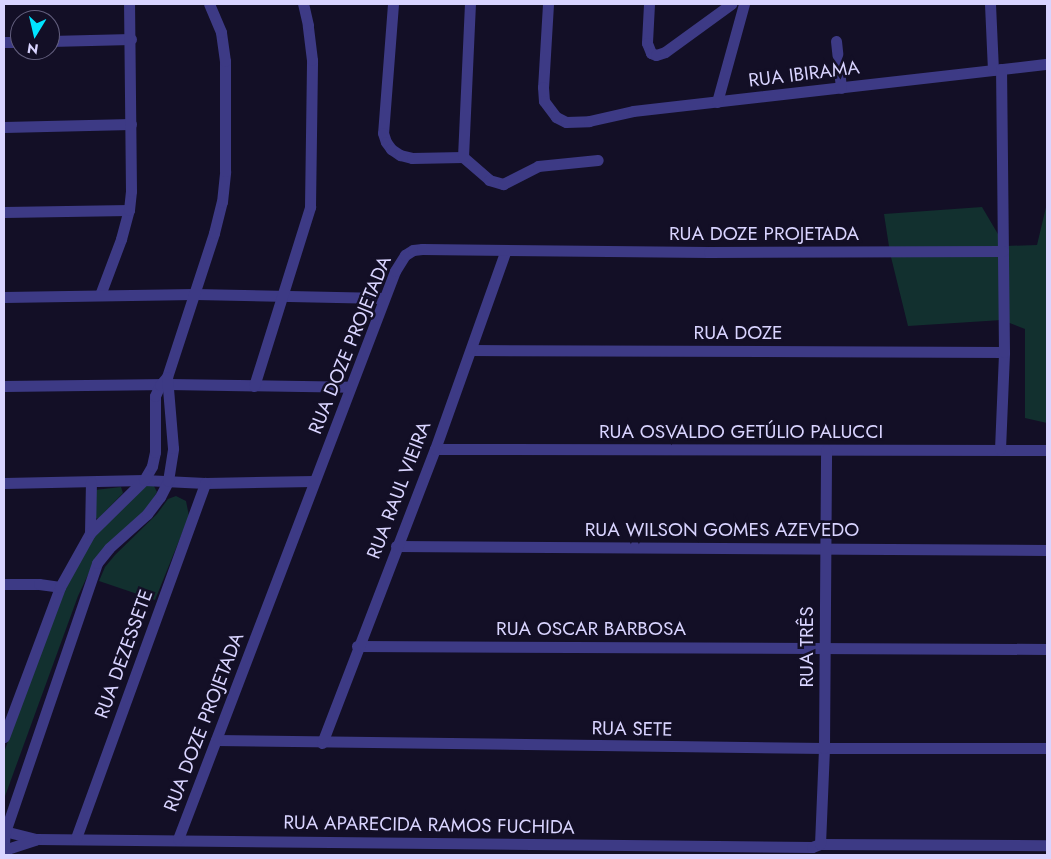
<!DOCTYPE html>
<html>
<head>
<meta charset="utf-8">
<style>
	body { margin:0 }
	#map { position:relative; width:1051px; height:859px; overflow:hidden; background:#130f26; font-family:Jost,sans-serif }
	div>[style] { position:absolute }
	.green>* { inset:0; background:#12302f }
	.minor>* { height:11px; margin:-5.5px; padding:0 5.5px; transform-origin:5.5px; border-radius:5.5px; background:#3d3a85 }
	span { translate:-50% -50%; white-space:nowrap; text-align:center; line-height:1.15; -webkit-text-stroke:5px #130f26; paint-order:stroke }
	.street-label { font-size:19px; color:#d9d4ff }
	.frame { position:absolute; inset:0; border:5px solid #d9d4ff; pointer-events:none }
	.north { position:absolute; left:10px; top:10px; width:50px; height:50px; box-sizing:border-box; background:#130f26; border:1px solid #625e7d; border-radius:50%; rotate:189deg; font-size:14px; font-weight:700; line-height:20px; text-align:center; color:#d9d4ff }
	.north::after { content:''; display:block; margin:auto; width:18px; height:22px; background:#00e5ff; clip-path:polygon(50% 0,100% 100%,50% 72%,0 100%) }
</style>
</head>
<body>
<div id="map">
	<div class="green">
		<div style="clip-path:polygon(1047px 203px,1047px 423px,1025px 418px,1025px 329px,1002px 320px,908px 326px,890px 253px,884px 214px,982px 207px,1005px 246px,1037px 245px)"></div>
		<div style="clip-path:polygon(147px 485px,154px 486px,157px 492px,149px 506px,94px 562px,78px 596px,4px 799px,4px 752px,64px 591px,94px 537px)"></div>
		<div style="clip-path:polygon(121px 487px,123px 493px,98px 519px,94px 517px,95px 490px)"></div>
		<div style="clip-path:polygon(176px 496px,186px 501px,189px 516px,155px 600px,99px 581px,105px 567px,115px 555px,157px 514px,168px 499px)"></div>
	</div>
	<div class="minor">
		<div style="left:393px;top:4px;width:129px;rotate:94.4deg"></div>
		<div style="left:383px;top:133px;width:9px;rotate:72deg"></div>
		<div style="left:386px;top:142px;width:9px;rotate:54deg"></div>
		<div style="left:391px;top:149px;width:11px;rotate:34deg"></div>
		<div style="left:400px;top:155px;width:12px;rotate:14deg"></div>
		<div style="left:412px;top:158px;width:51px;rotate:-1.1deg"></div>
		<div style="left:463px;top:157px;width:35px;rotate:41deg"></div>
		<div style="left:489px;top:180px;width:15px;rotate:16deg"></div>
		<div style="left:503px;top:184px;width:39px;rotate:-27deg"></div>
		<div style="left:538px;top:166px;width:60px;rotate:-5.7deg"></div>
		<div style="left:548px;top:4px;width:83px;rotate:93.4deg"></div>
		<div style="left:543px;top:87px;width:14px;rotate:86deg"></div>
		<div style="left:544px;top:101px;width:20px;rotate:53deg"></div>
		<div style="left:556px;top:117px;width:11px;rotate:27deg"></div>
		<div style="left:566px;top:122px;width:23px;rotate:-2deg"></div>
		<div style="left:589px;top:121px;width:45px;rotate:-12.8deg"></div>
		<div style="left:633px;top:111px;width:417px;rotate:-6.5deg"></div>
		<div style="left:649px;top:4px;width:39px;rotate:93deg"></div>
		<div style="left:647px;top:43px;width:11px;rotate:68deg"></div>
		<div style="left:651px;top:53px;width:5px;rotate:22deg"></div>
		<div style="left:656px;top:55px;width:9px;rotate:-18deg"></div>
		<div style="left:665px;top:52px;width:82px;rotate:-36deg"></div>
		<div style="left:990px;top:4px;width:66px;rotate:87.4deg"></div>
		<div style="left:50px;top:41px;width:81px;rotate:-1.4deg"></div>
		<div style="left:836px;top:41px;width:47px;rotate:83.9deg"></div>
		<div style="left:4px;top:42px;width:16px"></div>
		<div style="left:717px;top:102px;width:102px;rotate:-74.6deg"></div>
		<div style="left:4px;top:127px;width:127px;rotate:-1.4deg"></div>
		<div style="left:463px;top:157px;width:153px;rotate:-87.4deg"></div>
		<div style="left:4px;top:212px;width:125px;rotate:-0.9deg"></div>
		<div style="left:100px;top:295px;width:60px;rotate:-69.4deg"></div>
		<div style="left:121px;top:239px;width:30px;rotate:-75deg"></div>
		<div style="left:129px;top:210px;width:19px;rotate:-84deg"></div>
		<div style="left:131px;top:191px;width:187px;rotate:-90.6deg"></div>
		<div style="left:4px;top:297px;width:191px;rotate:-0.9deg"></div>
		<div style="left:195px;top:294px;width:189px;rotate:1.2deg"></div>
		<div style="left:471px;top:350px;width:533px;rotate:0.21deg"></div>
		<div style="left:4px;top:386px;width:164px;rotate:-0.7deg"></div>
		<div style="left:168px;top:384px;width:182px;rotate:0.9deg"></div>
		<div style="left:254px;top:386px;width:188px;rotate:-72.6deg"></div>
		<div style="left:310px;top:207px;width:147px;rotate:-89.2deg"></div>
		<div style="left:312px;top:60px;width:35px;rotate:-97deg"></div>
		<div style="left:308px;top:25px;width:22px;rotate:-103deg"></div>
		<div style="left:435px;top:449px;width:612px;rotate:0.09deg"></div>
		<div style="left:1000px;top:449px;width:97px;rotate:-87.6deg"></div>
		<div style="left:1004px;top:352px;width:283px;rotate:-90.6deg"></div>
		<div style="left:4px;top:483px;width:140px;rotate:-1.2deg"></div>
		<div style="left:144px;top:480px;width:61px;rotate:2.8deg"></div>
		<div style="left:205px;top:483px;width:109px;rotate:-1.1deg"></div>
		<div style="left:90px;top:533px;width:51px;rotate:-88.9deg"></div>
		<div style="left:396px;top:546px;width:651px;rotate:0.35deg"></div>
		<div style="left:4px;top:584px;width:35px"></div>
		<div style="left:39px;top:584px;width:21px;rotate:8deg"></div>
		<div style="left:357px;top:646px;width:690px;rotate:0.25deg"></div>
		<div style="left:4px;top:737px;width:160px;rotate:-69.5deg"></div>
		<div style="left:60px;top:587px;width:62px;rotate:-60.9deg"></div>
		<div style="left:90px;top:533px;width:76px;rotate:-44.5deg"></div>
		<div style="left:144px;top:480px;width:16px;rotate:-60deg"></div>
		<div style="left:152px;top:466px;width:14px;rotate:-78deg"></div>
		<div style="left:155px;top:452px;width:56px;rotate:-90deg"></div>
		<div style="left:155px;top:396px;width:12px;rotate:-66deg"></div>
		<div style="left:160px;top:385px;width:11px;rotate:-49deg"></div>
		<div style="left:167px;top:377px;width:151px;rotate:-71.9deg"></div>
		<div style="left:214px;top:233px;width:32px;rotate:-76deg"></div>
		<div style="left:222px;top:202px;width:31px;rotate:-84deg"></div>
		<div style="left:225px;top:171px;width:110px;rotate:-90deg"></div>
		<div style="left:225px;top:61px;width:29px;rotate:-98deg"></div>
		<div style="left:221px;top:32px;width:30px;rotate:-113deg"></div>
		<div style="left:216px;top:740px;width:608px;rotate:0.75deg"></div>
		<div style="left:824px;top:748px;width:223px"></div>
		<div style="left:322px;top:743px;width:315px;rotate:-69deg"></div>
		<div style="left:435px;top:449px;width:211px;rotate:-70.4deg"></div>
		<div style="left:4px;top:831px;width:34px;rotate:14deg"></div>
		<div style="left:37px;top:839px;width:775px;rotate:0.59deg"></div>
		<div style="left:812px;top:847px;width:9px;rotate:-21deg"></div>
		<div style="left:820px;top:844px;width:227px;rotate:0.3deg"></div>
		<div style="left:76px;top:838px;width:378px;rotate:-70deg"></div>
		<div style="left:178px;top:839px;width:608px;rotate:-69.09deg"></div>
		<div style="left:395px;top:271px;width:19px;rotate:-58deg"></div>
		<div style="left:405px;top:255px;width:9px;rotate:-32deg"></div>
		<div style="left:413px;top:250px;width:9px;rotate:-6deg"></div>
		<div style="left:422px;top:249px;width:287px;rotate:0.6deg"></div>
		<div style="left:709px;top:252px;width:294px;rotate:-0.2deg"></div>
		<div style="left:4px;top:843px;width:11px;rotate:-85deg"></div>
		<div style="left:5px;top:832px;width:284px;rotate:-71.1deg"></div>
		<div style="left:97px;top:563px;width:19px;rotate:-51deg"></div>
		<div style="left:109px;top:548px;width:51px;rotate:-41.8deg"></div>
		<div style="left:147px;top:514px;width:21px;rotate:-53deg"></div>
		<div style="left:160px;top:497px;width:18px;rotate:-63deg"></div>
		<div style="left:168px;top:481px;width:33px;rotate:-81deg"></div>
		<div style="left:173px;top:448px;width:71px;rotate:-94.8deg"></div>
		<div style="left:820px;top:844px;width:96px;rotate:-87.6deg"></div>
		<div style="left:824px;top:748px;width:298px;rotate:-89.6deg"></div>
		<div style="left:4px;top:850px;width:33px;rotate:-18deg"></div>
	</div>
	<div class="street-label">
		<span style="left:804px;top:74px;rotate:-7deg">RUA IBIRAMA</span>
		<span style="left:764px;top:234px">RUA DOZE PROJETADA</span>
		<span style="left:738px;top:333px">RUA DOZE</span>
		<span style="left:350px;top:345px;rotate:-68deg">RUA DOZE PROJETADA</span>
		<span style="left:741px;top:432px">RUA OSVALDO GETÚLIO PALUCCI</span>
		<span style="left:399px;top:490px;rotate:-69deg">RUA RAUL VIEIRA</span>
		<span style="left:722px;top:530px">RUA WILSON GOMES AZEVEDO</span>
		<span style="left:591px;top:629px">RUA OSCAR BARBOSA</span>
		<span style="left:807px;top:647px;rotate:-90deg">RUA TRÊS</span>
		<span style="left:124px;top:654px;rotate:-70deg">RUA DEZESSETE</span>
		<span style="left:204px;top:722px;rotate:-69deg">RUA DOZE PROJETADA</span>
		<span style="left:632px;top:729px;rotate:1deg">RUA SETE</span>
		<span style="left:429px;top:825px;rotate:1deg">RUA APARECIDA RAMOS FUCHIDA</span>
	</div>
	<div class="frame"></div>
	<div class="north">N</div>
</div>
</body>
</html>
